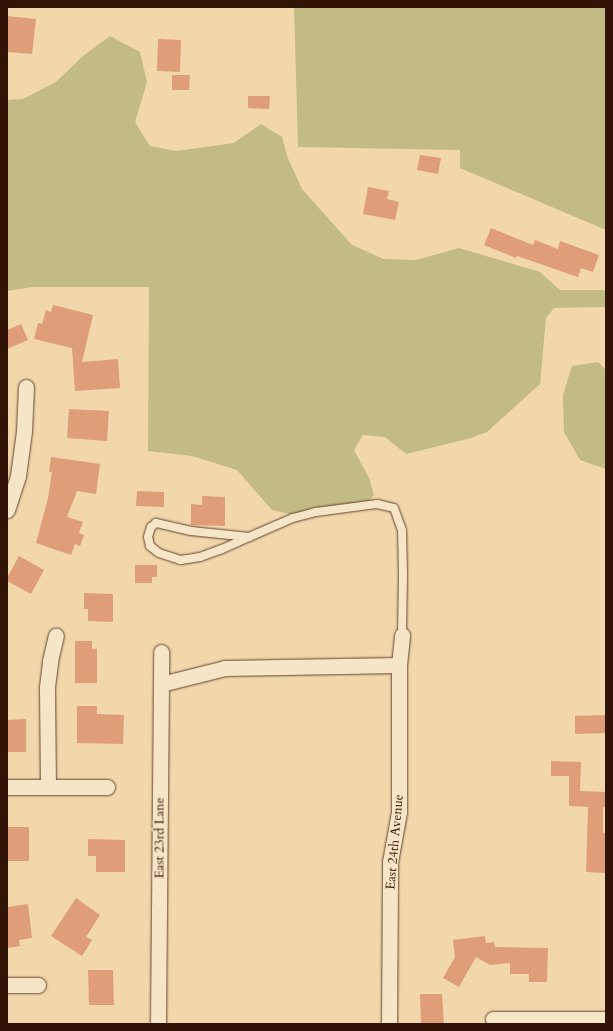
<!DOCTYPE html>
<html>
<head>
<meta charset="utf-8">
<style>
	body { margin:0 }
	#map { position:relative; width:613px; height:1031px; overflow:hidden; background:#f2d7aa; font-family:Cardo,serif }
	div>[style] { position:absolute }
	.green>* { inset:0; background:#c2bc84 }
	.building>* { inset:0; background:#df9d78 }
	.roads { filter:drop-shadow(0 0 1px #624530) drop-shadow(0 0 1px #624530) }
	.lane>* { height:8px; margin:-4px; padding:0 4px; transform-origin:4px; border-radius:4px; background:#f7e5c8 }
	.street>* { height:15px; margin:-7.5px; padding:0 7.5px; transform-origin:7.5px; border-radius:7.5px; background:#f7e5c8 }
	span { translate:-50% -50%; white-space:nowrap; text-align:center; line-height:1.15; -webkit-text-stroke:3px #f7e5c8; paint-order:stroke }
	.street-label { font-size:13px; color:#321407 }
	.frame { position:absolute; inset:0; border:8px solid #321407; pointer-events:none }
</style>
</head>
<body>
<div id="map">
	<div class="green">
		<div style="clip-path:polygon(294px 7px,606px 7px,606px 230px,460px 168px,460px 150px,298px 147px)"></div>
		<div style="clip-path:polygon(110px 36px,140px 52px,147px 82px,135px 122px,150px 146px,176px 151px,234px 143px,261px 124px,282px 137px,287px 156px,302px 189px,352px 245px,384px 259px,416px 260px,459px 248px,540px 272px,560px 290px,606px 290px,606px 307px,554px 308px,546px 318px,540px 384px,487px 432px,471px 438px,406px 454px,385px 437px,363px 435px,354px 450px,369px 478px,374px 495px,369px 501px,290px 514px,272px 510px,237px 470px,192px 456px,148px 451px,149px 287px,33px 287px,7px 291px,7px 100px,23px 99px,56px 82px,83px 56px)"></div>
		<div style="clip-path:polygon(598px 362px,606px 370px,606px 469px,580px 460px,564px 432px,563px 395px,572px 366px)"></div>
	</div>
	<div class="building">
		<div style="clip-path:polygon(7px 16px,36px 19px,32px 54px,7px 52px)"></div>
		<div style="clip-path:polygon(158px 39px,181px 40px,180px 72px,157px 71px)"></div>
		<div style="clip-path:polygon(172px 75px,190px 75px,189px 90px,172px 90px)"></div>
		<div style="clip-path:polygon(248px 96px,270px 96px,269px 109px,248px 108px)"></div>
		<div style="clip-path:polygon(420px 155px,441px 158px,438px 174px,417px 170px)"></div>
		<div style="clip-path:polygon(368px 187px,389px 191px,387px 199px,399px 202px,395px 220px,363px 214px)"></div>
		<div style="clip-path:polygon(491px 228px,533px 245px,535px 240px,558px 249px,560px 241px,599px 255px,593px 272px,581px 268px,578px 277px,517px 256px,516px 258px,484px 245px)"></div>
		<div style="clip-path:polygon(53px 305px,93px 315px,82px 362px,118px 359px,120px 388px,75px 391px,72px 348px,34px 339px,38px 323px,42px 324px,46px 310px,51px 312px)"></div>
		<div style="clip-path:polygon(21px 324px,28px 340px,7px 349px,7px 330px)"></div>
		<div style="clip-path:polygon(69px 409px,109px 411px,107px 441px,67px 438px)"></div>
		<div style="clip-path:polygon(51px 457px,100px 464px,96px 494px,77px 491px,67px 517px,83px 522px,79px 533px,84px 535px,80px 546px,75px 544px,71px 555px,36px 543px,48px 498px,52px 472px,49px 472px)"></div>
		<div style="clip-path:polygon(137px 491px,164px 492px,164px 507px,136px 506px)"></div>
		<div style="clip-path:polygon(202px 496px,225px 497px,225px 526px,191px 525px,191px 504px,202px 505px)"></div>
		<div style="clip-path:polygon(19px 556px,44px 570px,31px 594px,7px 581px,7px 578px)"></div>
		<div style="clip-path:polygon(135px 565px,157px 565px,157px 577px,152px 577px,152px 583px,135px 583px)"></div>
		<div style="clip-path:polygon(84px 593px,113px 594px,113px 622px,88px 621px,88px 609px,84px 609px)"></div>
		<div style="clip-path:polygon(75px 641px,92px 641px,92px 649px,97px 649px,97px 683px,75px 683px)"></div>
		<div style="clip-path:polygon(77px 706px,97px 706px,97px 714px,124px 715px,123px 744px,77px 743px)"></div>
		<div style="clip-path:polygon(606px 715px,606px 733px,575px 734px,575px 716px)"></div>
		<div style="clip-path:polygon(26px 719px,26px 752px,7px 752px,7px 720px)"></div>
		<div style="clip-path:polygon(551px 761px,581px 762px,580px 791px,606px 792px,606px 807px,603px 807px,603px 833px,606px 833px,606px 873px,586px 872px,588px 807px,569px 806px,569px 776px,551px 776px)"></div>
		<div style="clip-path:polygon(7px 827px,29px 827px,29px 861px,7px 861px)"></div>
		<div style="clip-path:polygon(88px 839px,125px 840px,125px 872px,96px 872px,96px 856px,88px 856px)"></div>
		<div style="clip-path:polygon(76px 898px,100px 915px,86px 937px,92px 940px,82px 956px,51px 936px)"></div>
		<div style="clip-path:polygon(28px 904px,32px 938px,19px 940px,20px 946px,7px 948px,7px 907px)"></div>
		<div style="clip-path:polygon(485px 936px,486px 943px,494px 942px,495px 947px,548px 948px,547px 982px,529px 982px,529px 974px,510px 974px,510px 963px,490px 965px,476px 957px,459px 987px,443px 978px,455px 957px,453px 940px)"></div>
		<div style="clip-path:polygon(88px 970px,113px 970px,114px 1005px,89px 1005px)"></div>
		<div style="clip-path:polygon(420px 994px,442px 994px,444px 1024px,421px 1024px)"></div>
	</div>
	<div class="roads">
		<div class="lane">
			<div style="left:249px;top:537px;width:58px;rotate:-174.1deg"></div>
			<div style="left:191px;top:531px;width:36px;rotate:-167deg"></div>
			<div style="left:156px;top:523px;width:6px;rotate:141deg"></div>
			<div style="left:151px;top:527px;width:10px;rotate:107deg"></div>
			<div style="left:148px;top:537px;width:9px;rotate:77deg"></div>
			<div style="left:150px;top:546px;width:11px;rotate:38deg"></div>
			<div style="left:159px;top:553px;width:23px;rotate:18deg"></div>
			<div style="left:181px;top:560px;width:19px;rotate:-9deg"></div>
			<div style="left:200px;top:557px;width:23px;rotate:-20deg"></div>
			<div style="left:222px;top:549px;width:30px;rotate:-24deg"></div>
			<div style="left:249px;top:537px;width:48px;rotate:-23.4deg"></div>
			<div style="left:293px;top:518px;width:24px;rotate:-15deg"></div>
			<div style="left:316px;top:512px;width:62px;rotate:-7.5deg"></div>
			<div style="left:377px;top:504px;width:17px;rotate:13deg"></div>
			<div style="left:394px;top:508px;width:23px;rotate:70deg"></div>
			<div style="left:402px;top:530px;width:43px;rotate:88.7deg"></div>
			<div style="left:403px;top:573px;width:62px;rotate:90.9deg"></div>
		</div>
		<div class="street">
			<div style="left:7px;top:510px;width:36px;rotate:-72deg"></div>
			<div style="left:18px;top:476px;width:45px;rotate:-82.4deg"></div>
			<div style="left:24px;top:431px;width:44px;rotate:-87.4deg"></div>
			<div style="left:161px;top:684px;width:66px;rotate:-14deg"></div>
			<div style="left:225px;top:668px;width:174px;rotate:-1deg"></div>
			<div style="left:7px;top:787px;width:100px"></div>
			<div style="left:48px;top:787px;width:100px;rotate:-90.6deg"></div>
			<div style="left:47px;top:687px;width:26px;rotate:-83deg"></div>
			<div style="left:50px;top:661px;width:26px;rotate:-77deg"></div>
			<div style="left:7px;top:985px;width:31px"></div>
			<div style="left:493px;top:1019px;width:113px"></div>
			<div style="left:158px;top:1024px;width:372px;rotate:-89.5deg"></div>
			<div style="left:389px;top:1024px;width:162px;rotate:-89.6deg"></div>
			<div style="left:390px;top:862px;width:51px;rotate:-79.8deg"></div>
			<div style="left:399px;top:812px;width:147px;rotate:-90deg"></div>
			<div style="left:399px;top:665px;width:30px;rotate:-84deg"></div>
		</div>
	</div>
	<div class="street-label">
		<span style="left:160px;top:838px;rotate:-90deg">East 23rd Lane</span>
		<span style="left:395px;top:842px;rotate:-85deg">East 24th Avenue</span>
	</div>
	<div class="frame"></div>
</div>
</body>
</html>
